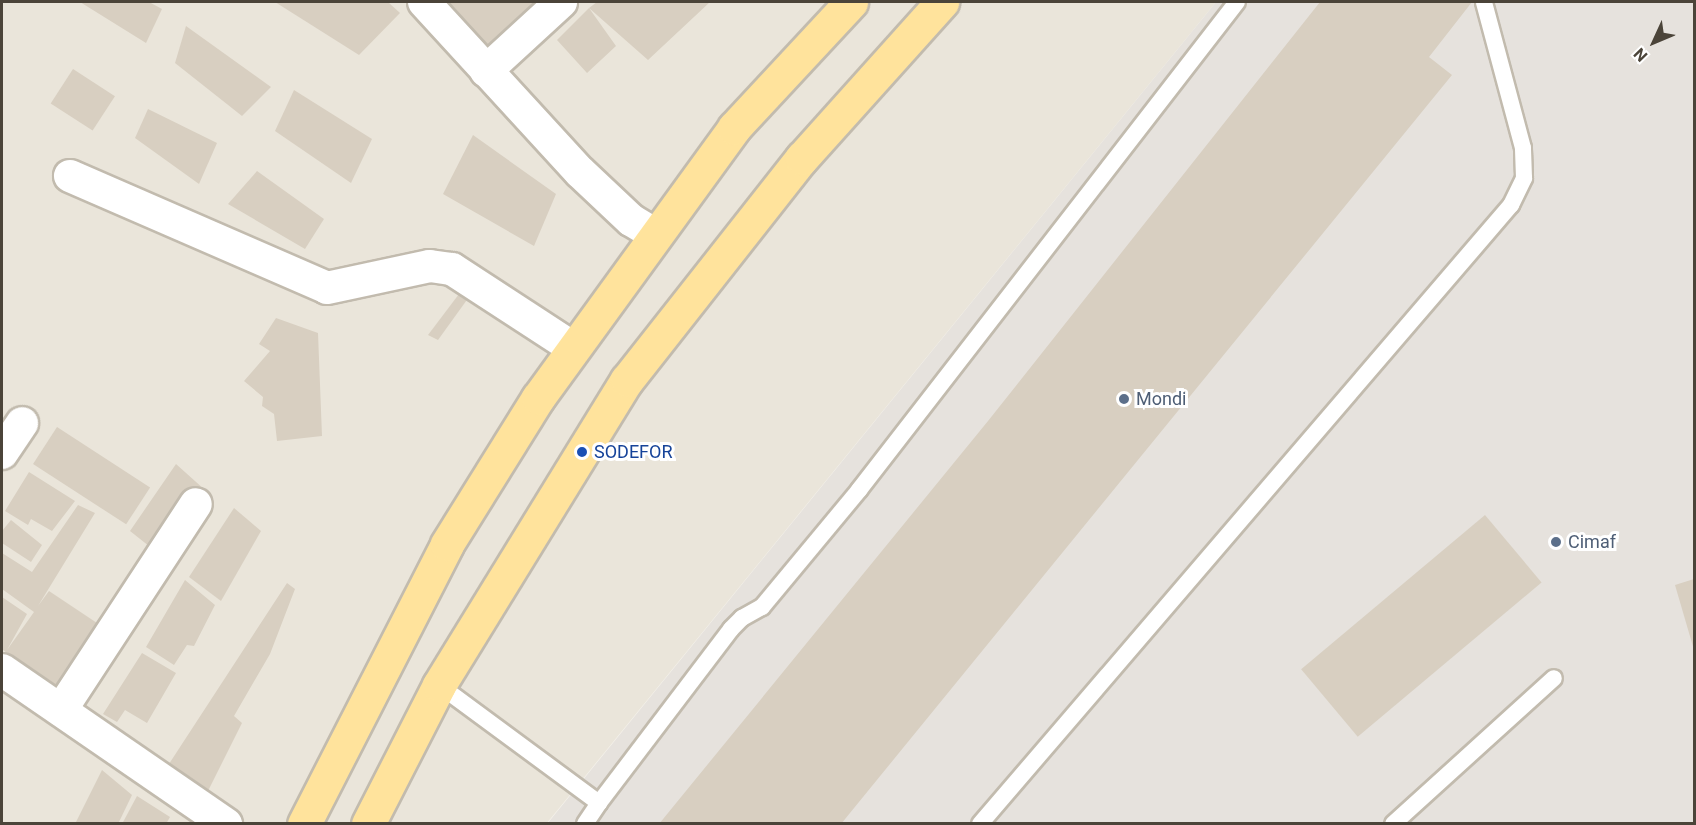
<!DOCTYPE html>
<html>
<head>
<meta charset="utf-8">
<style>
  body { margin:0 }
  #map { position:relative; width:1696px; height:825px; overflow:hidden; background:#f6f3ec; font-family:Roboto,sans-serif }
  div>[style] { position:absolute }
  .residential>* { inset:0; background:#eae5da }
  .industrial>* { inset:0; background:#e6e2dd }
  .building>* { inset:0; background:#d8cfc1; transform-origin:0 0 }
  .roads { filter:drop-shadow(2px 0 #c2bbae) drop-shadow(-2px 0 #c2bbae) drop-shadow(0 2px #c2bbae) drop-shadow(0 -2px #c2bbae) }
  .lane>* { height:16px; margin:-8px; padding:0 8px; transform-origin:8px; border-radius:8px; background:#fff }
  .street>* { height:32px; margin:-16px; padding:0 16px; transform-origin:16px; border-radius:16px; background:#fff }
  .primary>* { height:33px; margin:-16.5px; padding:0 16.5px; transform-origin:16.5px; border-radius:16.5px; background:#ffe39c }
  .dots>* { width:16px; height:16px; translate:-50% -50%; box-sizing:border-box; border:3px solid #fff; border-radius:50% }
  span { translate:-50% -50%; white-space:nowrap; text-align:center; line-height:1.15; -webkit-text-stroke:6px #fff; paint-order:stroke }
  .service-label { font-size:18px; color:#4e5e75 }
  .left { translate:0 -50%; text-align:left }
  .transit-label { font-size:18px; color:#164399 }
  .frame { position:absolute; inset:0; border:3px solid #4b4439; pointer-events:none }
  .north { position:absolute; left:1624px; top:12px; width:60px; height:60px; -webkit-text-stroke:4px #fff; paint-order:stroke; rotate:226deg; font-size:16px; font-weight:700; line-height:24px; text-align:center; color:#4b4439 }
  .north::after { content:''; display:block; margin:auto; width:21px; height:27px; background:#4b4439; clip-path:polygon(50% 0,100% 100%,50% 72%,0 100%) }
</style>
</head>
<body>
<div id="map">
  <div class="residential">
    <div style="clip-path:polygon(2px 2px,1216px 2px,547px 823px,2px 824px)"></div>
  </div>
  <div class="industrial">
    <div style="clip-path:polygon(1216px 2px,1694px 2px,1694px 823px,547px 824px)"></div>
  </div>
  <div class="building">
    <div style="clip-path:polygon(80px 2px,149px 2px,162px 9px,146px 43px)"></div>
    <div style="clip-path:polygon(275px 2px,388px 2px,400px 13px,359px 55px)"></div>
    <div style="clip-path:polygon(436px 2px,536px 2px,490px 48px,452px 10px)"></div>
    <div style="clip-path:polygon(597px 2px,710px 2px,648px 60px,589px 8px,616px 46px,587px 73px,557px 40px,589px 8px)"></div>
    <div style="clip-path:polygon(1320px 2px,1472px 2px,1429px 57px,1452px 75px,841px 824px,659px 824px,988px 421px)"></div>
    <div style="clip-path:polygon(186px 26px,271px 87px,242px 116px,175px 63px)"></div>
    <div style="left:73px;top:69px;width:50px;height:41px;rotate:33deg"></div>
    <div style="clip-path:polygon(294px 90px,372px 139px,351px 183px,275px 131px)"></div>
    <div style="clip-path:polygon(148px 109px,217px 143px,199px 184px,135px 138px)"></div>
    <div style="clip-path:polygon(473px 135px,556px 194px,534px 246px,443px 194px)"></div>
    <div style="clip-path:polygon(257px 171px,324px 219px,305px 249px,228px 204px)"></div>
    <div style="clip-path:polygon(459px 294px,469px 297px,438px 340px,428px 335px)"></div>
    <div style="clip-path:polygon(276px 318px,318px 333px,322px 436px,277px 441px,274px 414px,262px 406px,263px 397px,244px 381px,270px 351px,259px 344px)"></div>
    <div style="left:57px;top:427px;width:111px;height:44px;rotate:33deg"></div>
    <div style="clip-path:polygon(176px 464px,205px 490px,178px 518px,159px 554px,130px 531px)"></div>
    <div style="clip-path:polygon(29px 472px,75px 501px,52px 531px,31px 519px,28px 525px,5px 511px)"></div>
    <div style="clip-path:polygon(78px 505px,95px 513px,38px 606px,49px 591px,106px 629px,61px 697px,2px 649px,2px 597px,27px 614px,7px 650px,34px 612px,2px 589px,2px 553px,32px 572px)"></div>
    <div style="clip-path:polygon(234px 508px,261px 531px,221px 601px,189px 577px)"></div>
    <div style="left:1485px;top:515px;width:88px;height:240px;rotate:50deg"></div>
    <div style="clip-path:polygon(11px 520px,42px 545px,31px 562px,2px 543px,2px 531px)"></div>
    <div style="clip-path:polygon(1694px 579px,1694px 650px,1675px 585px)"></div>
    <div style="clip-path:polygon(185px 580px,215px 605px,194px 646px,187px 645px,174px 665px,146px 647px)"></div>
    <div style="clip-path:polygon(287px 583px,295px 589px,270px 654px,234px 716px,242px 723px,208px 791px,167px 767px)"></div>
    <div style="clip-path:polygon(142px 653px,176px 673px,147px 723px,125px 710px,117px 722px,103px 714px)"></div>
    <div style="clip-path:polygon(102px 770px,132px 795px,118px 824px,75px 824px)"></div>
    <div style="clip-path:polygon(137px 796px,170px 817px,166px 824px,122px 824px)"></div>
  </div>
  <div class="roads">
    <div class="lane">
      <div style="left:439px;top:685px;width:199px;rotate:36.4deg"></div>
      <div style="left:599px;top:803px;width:25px;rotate:124deg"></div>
      <div style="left:599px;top:803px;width:218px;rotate:-52.8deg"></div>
      <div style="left:731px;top:629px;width:16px;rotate:-45deg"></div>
      <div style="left:742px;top:618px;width:23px;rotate:-29deg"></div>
      <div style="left:762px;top:607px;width:152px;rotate:-50.3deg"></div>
      <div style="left:859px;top:490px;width:617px;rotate:-52.24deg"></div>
      <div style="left:980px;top:824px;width:816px;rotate:-49.38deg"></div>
      <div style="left:1511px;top:205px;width:30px;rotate:-64deg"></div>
      <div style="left:1524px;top:178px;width:30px;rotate:-92deg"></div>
      <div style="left:1523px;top:148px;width:151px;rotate:-105deg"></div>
      <div style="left:1393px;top:824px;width:217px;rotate:-42.2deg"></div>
    </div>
    <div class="street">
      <div style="left:424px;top:2px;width:231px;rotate:47.5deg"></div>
      <div style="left:580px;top:172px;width:70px;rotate:43.3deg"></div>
      <div style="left:631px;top:220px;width:29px;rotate:31deg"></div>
      <div style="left:486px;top:71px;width:102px;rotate:-42.6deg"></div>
      <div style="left:70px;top:176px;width:280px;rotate:23.5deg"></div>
      <div style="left:327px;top:288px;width:105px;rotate:-12.1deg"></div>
      <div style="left:430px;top:266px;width:22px;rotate:8deg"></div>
      <div style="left:452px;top:269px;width:145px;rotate:33.1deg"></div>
      <div style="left:2px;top:453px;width:36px;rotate:-56deg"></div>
      <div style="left:2px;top:670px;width:272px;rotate:34.5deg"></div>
      <div style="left:61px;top:710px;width:246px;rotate:-56.8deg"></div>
    </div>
    <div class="primary">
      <div style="left:304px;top:824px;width:314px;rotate:-62.9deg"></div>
      <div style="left:447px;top:544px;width:172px;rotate:-58.1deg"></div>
      <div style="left:538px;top:398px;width:334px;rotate:-54deg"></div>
      <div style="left:734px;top:128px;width:172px;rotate:-47.1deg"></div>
      <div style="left:368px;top:824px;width:156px;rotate:-62.9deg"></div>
      <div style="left:439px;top:685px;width:358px;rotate:-58.4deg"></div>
      <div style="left:627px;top:380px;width:283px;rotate:-51.8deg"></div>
      <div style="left:802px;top:158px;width:210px;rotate:-48.1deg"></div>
    </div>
  </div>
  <div class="dots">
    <div style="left:1124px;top:399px;background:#5c6f8a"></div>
    <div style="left:582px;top:452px;background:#1a4fb4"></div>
    <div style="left:1556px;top:542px;background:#5c6f8a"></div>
  </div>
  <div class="service-label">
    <span class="left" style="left:1136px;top:399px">Mondi</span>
    <span class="left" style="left:1568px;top:542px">Cimaf</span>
  </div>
  <div class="transit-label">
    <span class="left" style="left:594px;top:452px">SODEFOR</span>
  </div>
  <div class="frame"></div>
  <div class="north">N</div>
</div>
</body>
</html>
